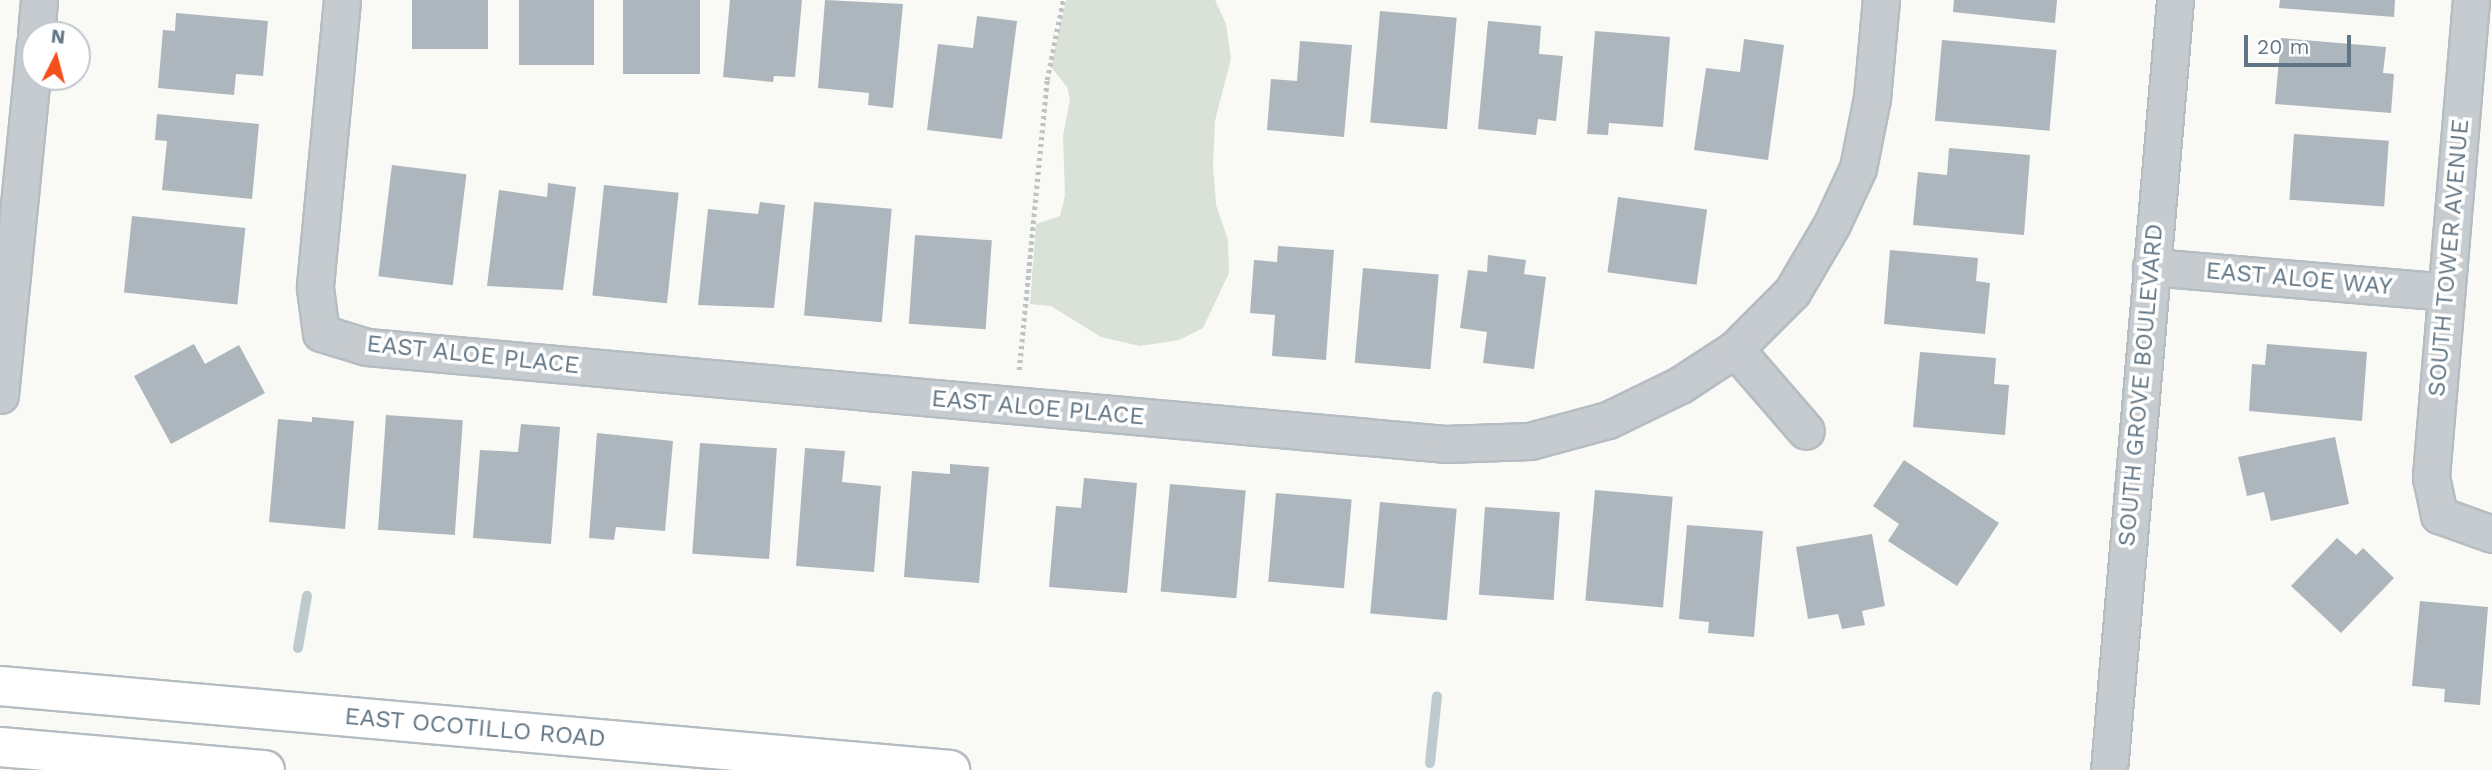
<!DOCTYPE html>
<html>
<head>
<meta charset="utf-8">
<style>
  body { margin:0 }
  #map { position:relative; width:2492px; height:770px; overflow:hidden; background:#f9f9f6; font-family:"Work Sans",sans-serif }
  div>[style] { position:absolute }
  .green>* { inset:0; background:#dae1d7 }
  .stream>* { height:10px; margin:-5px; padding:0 5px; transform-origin:5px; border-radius:5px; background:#bdcace }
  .building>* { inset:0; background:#acb6bc; transform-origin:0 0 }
  .path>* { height:4.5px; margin-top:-2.25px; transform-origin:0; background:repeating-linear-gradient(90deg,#c0c3c5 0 3.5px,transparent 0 7px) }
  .roads { filter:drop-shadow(2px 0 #b6bdc2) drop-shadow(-2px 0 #b6bdc2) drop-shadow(0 2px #b6bdc2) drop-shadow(0 -2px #b6bdc2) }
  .minor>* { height:35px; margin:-17.5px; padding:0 17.5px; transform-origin:17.5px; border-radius:17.5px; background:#c6cbcf }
  .secondary>* { height:38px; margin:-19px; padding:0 19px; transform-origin:19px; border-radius:19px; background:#fff }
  span { translate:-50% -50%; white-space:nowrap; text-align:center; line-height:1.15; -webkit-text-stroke:7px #fff; paint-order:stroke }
  .street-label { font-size:24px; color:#617584 }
  .north { position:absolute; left:21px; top:21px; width:70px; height:70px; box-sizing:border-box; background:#fff; border:2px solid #c0c8ce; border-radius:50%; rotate:6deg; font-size:19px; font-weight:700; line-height:28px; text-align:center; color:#617584 }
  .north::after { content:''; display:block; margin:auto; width:24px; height:32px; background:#f34f1c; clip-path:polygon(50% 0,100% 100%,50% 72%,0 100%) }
  .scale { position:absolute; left:2244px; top:35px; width:107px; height:32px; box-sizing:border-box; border:4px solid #617584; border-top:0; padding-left:9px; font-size:21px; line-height:24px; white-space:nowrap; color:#617584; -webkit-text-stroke:5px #fff; paint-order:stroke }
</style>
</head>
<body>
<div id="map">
  <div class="green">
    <div style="clip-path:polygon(1066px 0,1215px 0,1226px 24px,1231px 58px,1215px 121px,1213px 165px,1216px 205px,1228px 240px,1229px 273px,1203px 328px,1179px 340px,1140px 346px,1101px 337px,1051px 306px,1030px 304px,1036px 224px,1060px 216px,1065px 196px,1063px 136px,1070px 100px,1067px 87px,1051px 67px)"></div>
  </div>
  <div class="stream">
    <div style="left:298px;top:648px;width:53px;rotate:-80.2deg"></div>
    <div style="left:1430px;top:763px;width:67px;rotate:-84deg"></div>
  </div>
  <div class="building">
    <div style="left:412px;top:0;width:76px;height:49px"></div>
    <div style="left:519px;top:0;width:75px;height:65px"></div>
    <div style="left:623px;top:0;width:77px;height:74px"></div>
    <div style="clip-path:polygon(730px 0,802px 0,795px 77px,774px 76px,773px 82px,723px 77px)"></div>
    <div style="clip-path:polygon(825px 0,903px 4px,893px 108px,868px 105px,869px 93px,818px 88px)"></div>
    <div style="clip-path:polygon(1954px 0,2057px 0,2055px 23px,1953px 12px)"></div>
    <div style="clip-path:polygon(2280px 0,2395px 0,2394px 17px,2279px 8px)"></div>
    <div style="left:1380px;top:11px;width:77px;height:112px;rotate:5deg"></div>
    <div style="clip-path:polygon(176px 13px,268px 21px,263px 76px,236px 74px,234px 95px,158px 88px,163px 30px,175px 31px)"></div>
    <div style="clip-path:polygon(977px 16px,1017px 21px,1002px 139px,927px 130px,938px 44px,973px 48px)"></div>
    <div style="clip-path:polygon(1488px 21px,1541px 26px,1539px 54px,1563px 56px,1556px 121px,1538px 119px,1536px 135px,1478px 129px)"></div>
    <div style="clip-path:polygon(1595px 31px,1670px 37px,1663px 127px,1609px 123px,1608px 135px,1587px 134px)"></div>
    <div style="clip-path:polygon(2281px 38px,2386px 47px,2383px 73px,2394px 74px,2391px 113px,2275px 104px)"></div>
    <div style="clip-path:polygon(1744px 39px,1784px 45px,1768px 160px,1694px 150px,1706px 68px,1740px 72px)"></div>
    <div style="left:1942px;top:40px;width:115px;height:81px;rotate:5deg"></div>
    <div style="clip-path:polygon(1300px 41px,1352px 45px,1344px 137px,1267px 130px,1271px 79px,1297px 81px)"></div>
    <div style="clip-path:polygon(157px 114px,259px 124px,252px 199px,162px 190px,167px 141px,155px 140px)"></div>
    <div style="left:2294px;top:134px;width:95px;height:66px;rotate:4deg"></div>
    <div style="clip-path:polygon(1949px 148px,2030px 155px,2024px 235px,1913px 225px,1918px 172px,1947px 175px)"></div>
    <div style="left:392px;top:165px;width:75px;height:112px;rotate:7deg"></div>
    <div style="clip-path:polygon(548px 183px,576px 187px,563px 290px,487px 286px,499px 190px,547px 197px)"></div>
    <div style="left:604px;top:185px;width:75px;height:111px;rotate:6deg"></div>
    <div style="left:1618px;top:197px;width:90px;height:76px;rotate:8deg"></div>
    <div style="clip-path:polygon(760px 202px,785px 205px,774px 308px,698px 305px,708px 209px,758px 214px)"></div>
    <div style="left:814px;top:202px;width:78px;height:114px;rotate:5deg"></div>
    <div style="left:132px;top:216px;width:114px;height:77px;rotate:6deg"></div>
    <div style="left:915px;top:235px;width:77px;height:89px;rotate:4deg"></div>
    <div style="clip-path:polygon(1278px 246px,1334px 250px,1326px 360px,1272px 356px,1275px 315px,1250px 313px,1254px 260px,1277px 262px)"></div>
    <div style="clip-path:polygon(1890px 250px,1978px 258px,1976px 281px,1990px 283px,1985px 334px,1884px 324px)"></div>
    <div style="clip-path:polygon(1488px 255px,1526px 260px,1524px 274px,1546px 277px,1534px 369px,1483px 363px,1487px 332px,1460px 328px,1468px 270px,1487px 272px)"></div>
    <div style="left:1363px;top:268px;width:76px;height:95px;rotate:5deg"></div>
    <div style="clip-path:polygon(194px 344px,205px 364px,239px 345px,265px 393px,171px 444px,134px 376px)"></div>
    <div style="clip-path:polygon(2267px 344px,2367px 352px,2362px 421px,2249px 411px,2252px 364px,2265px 365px)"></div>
    <div style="clip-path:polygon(1920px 352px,1996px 358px,1994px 384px,2009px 385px,2005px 435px,1913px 427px)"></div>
    <div style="left:386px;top:415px;width:77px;height:115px;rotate:4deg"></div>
    <div style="clip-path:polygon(312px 417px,354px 421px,345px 529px,269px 522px,278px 419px,312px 422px)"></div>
    <div style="clip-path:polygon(521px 424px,560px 427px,551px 544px,473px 538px,480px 450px,518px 452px)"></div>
    <div style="clip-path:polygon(597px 433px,673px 441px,665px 531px,616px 527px,614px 540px,589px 538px)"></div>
    <div style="clip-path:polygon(2335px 437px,2349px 504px,2271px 521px,2264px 492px,2247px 496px,2238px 457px)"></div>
    <div style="left:700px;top:443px;width:77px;height:111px;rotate:4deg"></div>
    <div style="clip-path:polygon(805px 448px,845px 451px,842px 482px,881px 486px,874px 572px,796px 566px)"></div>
    <div style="clip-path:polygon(1904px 460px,1999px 523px,1957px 586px,1888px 541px,1899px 524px,1873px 506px)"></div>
    <div style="clip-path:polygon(950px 464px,989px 467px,979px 583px,904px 577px,912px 471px,950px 474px)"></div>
    <div style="clip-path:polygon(1084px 478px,1137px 483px,1127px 593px,1049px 587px,1056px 506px,1081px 508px)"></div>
    <div style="left:1170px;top:484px;width:76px;height:108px;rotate:5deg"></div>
    <div style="left:1595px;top:490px;width:78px;height:111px;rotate:5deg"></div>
    <div style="left:1276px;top:493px;width:76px;height:89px;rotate:5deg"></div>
    <div style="left:1380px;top:502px;width:77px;height:112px;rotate:5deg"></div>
    <div style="left:1485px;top:507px;width:75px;height:88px;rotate:4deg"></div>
    <div style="clip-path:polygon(1687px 525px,1763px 531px,1754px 637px,1708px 633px,1709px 622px,1679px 619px)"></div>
    <div style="clip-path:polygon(1872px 534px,1885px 606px,1862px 611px,1865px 625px,1842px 629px,1838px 614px,1808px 619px,1796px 547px)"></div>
    <div style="clip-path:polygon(2337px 538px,2356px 555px,2363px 548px,2394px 578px,2341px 633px,2291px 586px)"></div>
    <div style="clip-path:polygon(2420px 601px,2488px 607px,2480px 705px,2444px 702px,2445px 689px,2412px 686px)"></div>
  </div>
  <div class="path">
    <div style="left:1019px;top:370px;width:291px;rotate:-84.5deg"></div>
    <div style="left:1047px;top:80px;width:82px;rotate:-78.7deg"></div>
  </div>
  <div class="roads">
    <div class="minor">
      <div style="left:342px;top:0;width:289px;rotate:95.4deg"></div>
      <div style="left:315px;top:288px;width:45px;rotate:82.4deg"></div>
      <div style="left:321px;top:333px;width:48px;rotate:16.9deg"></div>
      <div style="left:367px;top:347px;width:1082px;rotate:5.14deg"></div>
      <div style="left:1445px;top:444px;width:85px;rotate:-2deg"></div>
      <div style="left:1530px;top:441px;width:81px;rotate:-15.1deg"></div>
      <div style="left:1608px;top:420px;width:80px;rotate:-25.9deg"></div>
      <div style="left:1680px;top:385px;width:66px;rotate:-33.2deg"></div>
      <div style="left:1735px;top:349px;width:81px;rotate:-45deg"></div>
      <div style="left:1792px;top:292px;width:79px;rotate:-59.5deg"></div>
      <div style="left:1832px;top:224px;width:62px;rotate:-65.1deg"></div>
      <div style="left:1858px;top:168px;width:71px;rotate:-78.7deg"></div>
      <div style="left:1872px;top:98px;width:98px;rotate:-84.8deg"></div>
      <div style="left:2471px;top:0;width:479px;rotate:94.8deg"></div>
      <div style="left:2431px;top:477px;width:39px;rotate:78deg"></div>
      <div style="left:2439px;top:515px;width:56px;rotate:19.7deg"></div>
      <div style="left:36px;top:35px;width:35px;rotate:-85deg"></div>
      <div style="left:2151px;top:267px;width:296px;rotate:4.8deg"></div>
      <div style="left:1735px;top:349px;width:108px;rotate:49.1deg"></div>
      <div style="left:0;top:395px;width:353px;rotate:-84.3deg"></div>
      <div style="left:2109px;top:770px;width:773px;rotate:-85.1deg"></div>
    </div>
    <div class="secondary">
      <div style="left:0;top:686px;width:954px;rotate:5.05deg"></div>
      <div style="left:0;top:747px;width:266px;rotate:5deg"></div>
    </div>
  </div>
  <div class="street-label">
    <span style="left:2449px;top:258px;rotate:-85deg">SOUTH TOWER AVENUE</span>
    <span style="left:2299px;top:279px;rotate:5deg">EAST ALOE WAY</span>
    <span style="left:473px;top:355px;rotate:6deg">EAST ALOE PLACE</span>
    <span style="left:2141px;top:385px;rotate:-85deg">SOUTH GROVE BOULEVARD</span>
    <span style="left:1038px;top:408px;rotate:5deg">EAST ALOE PLACE</span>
    <span style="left:475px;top:728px;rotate:5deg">EAST OCOTILLO ROAD</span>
  </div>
  <div class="north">N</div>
  <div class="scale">20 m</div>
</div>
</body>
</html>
